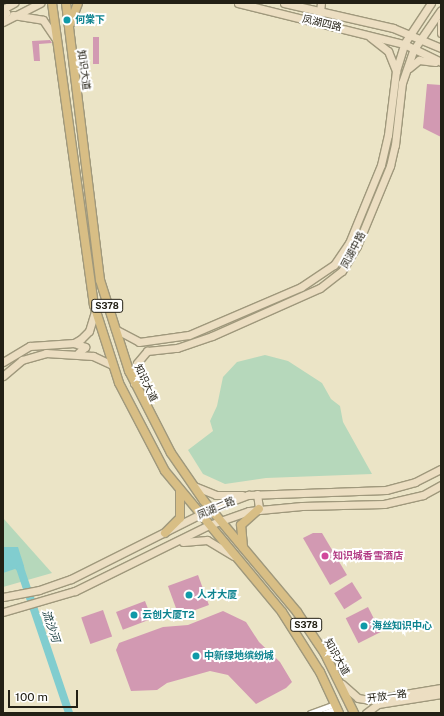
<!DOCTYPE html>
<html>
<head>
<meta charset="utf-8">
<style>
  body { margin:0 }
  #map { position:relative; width:444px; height:716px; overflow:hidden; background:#ebe4c6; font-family:"Public Sans","Noto Sans SC",sans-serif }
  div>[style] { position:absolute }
  .green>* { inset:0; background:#b6d8bb }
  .water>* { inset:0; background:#81cdcf }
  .river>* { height:8px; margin:-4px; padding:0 4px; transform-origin:4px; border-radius:4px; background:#81cdcf }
  .building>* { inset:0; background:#d299b2; transform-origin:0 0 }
  .roads { filter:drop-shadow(1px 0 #9f987c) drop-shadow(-1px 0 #9f987c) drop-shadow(0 1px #9f987c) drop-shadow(0 -1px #9f987c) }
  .street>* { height:5px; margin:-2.5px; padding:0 2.5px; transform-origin:2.5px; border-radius:2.5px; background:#fff }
  .secondary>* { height:7px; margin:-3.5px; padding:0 3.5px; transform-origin:3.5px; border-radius:3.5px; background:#ecdec2 }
  .primary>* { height:8px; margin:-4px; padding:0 4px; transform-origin:4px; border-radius:4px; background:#d8be85 }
  .dots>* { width:11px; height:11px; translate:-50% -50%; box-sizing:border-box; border:2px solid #fff; border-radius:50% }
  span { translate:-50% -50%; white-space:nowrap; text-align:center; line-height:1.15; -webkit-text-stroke:4px #fff; paint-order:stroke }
  .shield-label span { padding:1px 3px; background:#fff; border:1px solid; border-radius:3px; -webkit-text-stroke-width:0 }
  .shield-label { font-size:9px; color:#232015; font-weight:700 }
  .culture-label { font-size:10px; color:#0d838f; font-weight:700 }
  .left { translate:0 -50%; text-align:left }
  .street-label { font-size:10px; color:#232015 }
  .hotel-label { font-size:10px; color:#b23c85; font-weight:700 }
  .water-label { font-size:11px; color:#0c3234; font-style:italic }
  .frame { position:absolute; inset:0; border:4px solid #232015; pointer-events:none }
  .scale { position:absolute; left:8px; top:690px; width:70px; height:18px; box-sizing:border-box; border:2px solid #232015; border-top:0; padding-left:5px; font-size:12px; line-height:14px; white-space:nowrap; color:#232015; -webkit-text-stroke:3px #fff; paint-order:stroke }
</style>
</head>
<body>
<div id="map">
  <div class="green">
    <div style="clip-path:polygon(265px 355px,288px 361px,322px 383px,331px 399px,340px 406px,343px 422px,372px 474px,266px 478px,225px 484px,203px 474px,188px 450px,213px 431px,210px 421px,217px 406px,223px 377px,237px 362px)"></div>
    <div style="clip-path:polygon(3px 518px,52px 573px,3px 587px)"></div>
  </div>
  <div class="water">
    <div style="clip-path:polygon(3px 547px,18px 547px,24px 566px,3px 573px)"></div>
  </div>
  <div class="river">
    <div style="left:3px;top:554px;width:22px;rotate:39deg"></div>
    <div style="left:20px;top:568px;width:153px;rotate:71.3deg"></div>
  </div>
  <div class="building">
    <div style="left:93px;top:37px;width:6px;height:27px"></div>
    <div style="clip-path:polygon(50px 40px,52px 43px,39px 44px,40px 61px,34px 61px,32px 41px)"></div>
    <div style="clip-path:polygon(427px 84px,441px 85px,441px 137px,423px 128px)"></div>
    <div style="clip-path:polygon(313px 533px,322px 533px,347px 575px,330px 585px,303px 538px)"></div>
    <div style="left:198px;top:575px;width:32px;height:32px;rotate:70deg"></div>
    <div style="left:352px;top:582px;width:19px;height:21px;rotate:58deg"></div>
    <div style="left:145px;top:601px;width:19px;height:31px;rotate:69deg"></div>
    <div style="left:368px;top:607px;width:28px;height:25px;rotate:63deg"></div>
    <div style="left:103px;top:610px;width:28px;height:23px;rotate:71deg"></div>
    <div style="clip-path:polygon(223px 611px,246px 622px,259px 642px,280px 662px,292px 682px,286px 688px,256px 704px,228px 675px,210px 671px,167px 683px,157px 690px,131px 691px,116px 650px,119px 643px,163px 627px,188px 625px)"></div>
  </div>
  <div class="roads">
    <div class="street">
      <div style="left:310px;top:713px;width:27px;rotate:-20deg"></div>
      <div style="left:324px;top:713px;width:14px;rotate:-21deg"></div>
    </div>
    <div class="secondary">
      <div style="left:238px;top:3px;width:171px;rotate:13.9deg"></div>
      <div style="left:404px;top:44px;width:41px;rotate:25.9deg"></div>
      <div style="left:284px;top:3px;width:112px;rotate:12.9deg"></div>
      <div style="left:393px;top:28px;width:52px;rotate:22.6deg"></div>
      <div style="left:3px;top:9px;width:13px;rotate:-29deg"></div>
      <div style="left:320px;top:12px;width:9px;rotate:-84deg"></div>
      <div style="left:3px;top:15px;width:4px;rotate:-34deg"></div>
      <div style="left:6px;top:13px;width:4px;rotate:-117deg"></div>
      <div style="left:13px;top:15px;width:30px;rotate:9deg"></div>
      <div style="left:43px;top:20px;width:23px;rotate:56deg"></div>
      <div style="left:3px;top:22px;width:42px;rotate:-27.2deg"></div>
      <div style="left:441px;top:22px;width:11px;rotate:90deg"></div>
      <div style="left:370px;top:37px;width:23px;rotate:38deg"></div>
      <div style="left:388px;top:51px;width:22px;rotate:68deg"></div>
      <div style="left:409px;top:68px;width:13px;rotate:-39deg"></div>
      <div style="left:419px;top:60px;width:16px;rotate:7deg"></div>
      <div style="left:115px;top:329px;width:27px;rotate:28deg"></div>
      <div style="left:139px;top:342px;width:50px;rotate:-8deg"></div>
      <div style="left:189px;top:335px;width:122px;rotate:-23.2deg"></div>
      <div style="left:301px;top:287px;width:40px;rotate:-34deg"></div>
      <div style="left:334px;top:265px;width:27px;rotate:-56deg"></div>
      <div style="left:349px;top:243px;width:84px;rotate:-67.7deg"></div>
      <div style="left:381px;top:165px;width:31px;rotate:-77deg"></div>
      <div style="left:388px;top:135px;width:64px;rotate:-82.9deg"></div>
      <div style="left:396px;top:71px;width:28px;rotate:-73deg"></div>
      <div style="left:404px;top:44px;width:49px;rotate:-56.6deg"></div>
      <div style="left:74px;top:343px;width:12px;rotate:20deg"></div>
      <div style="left:85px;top:347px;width:9px;rotate:139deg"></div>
      <div style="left:3px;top:362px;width:31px;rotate:-31deg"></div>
      <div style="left:30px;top:346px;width:44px;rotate:-3.9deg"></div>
      <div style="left:74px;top:343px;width:8px;rotate:-30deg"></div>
      <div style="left:81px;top:339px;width:11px;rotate:-45deg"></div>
      <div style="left:89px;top:331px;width:21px;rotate:-73deg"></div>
      <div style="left:3px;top:376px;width:25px;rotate:-40deg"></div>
      <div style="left:22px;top:360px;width:25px;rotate:-16deg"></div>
      <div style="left:46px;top:353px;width:47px;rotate:3.7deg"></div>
      <div style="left:93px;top:356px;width:21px;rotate:25deg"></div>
      <div style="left:134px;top:383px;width:20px;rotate:-81deg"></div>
      <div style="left:137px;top:363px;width:16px;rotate:-50deg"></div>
      <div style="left:147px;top:351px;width:30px;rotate:-6deg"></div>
      <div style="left:177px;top:348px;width:37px;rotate:-19deg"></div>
      <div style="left:212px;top:336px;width:118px;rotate:-24deg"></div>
      <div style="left:320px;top:288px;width:28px;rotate:-38deg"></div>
      <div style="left:342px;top:271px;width:29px;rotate:-59deg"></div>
      <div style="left:357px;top:246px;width:87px;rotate:-67.6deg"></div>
      <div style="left:390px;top:166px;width:22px;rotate:-77deg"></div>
      <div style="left:395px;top:145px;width:62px;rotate:-83.6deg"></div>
      <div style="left:402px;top:83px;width:36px;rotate:-71deg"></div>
      <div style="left:414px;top:49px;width:47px;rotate:-55.3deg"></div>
      <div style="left:194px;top:486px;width:24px;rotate:22deg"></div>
      <div style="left:216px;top:495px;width:26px"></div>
      <div style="left:257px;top:494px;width:15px;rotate:82deg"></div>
      <div style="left:183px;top:542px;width:24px;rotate:-5deg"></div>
      <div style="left:207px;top:540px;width:31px;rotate:31deg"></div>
      <div style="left:3px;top:597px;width:37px;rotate:-11deg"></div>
      <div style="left:39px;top:590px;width:34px;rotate:-19deg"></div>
      <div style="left:71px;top:579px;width:157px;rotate:-26.6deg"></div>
      <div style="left:211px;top:509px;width:40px;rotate:-21deg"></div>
      <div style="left:248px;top:495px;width:138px;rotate:-2.1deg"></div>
      <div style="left:386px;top:490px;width:30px;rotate:-15deg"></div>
      <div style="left:415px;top:482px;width:29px;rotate:-27deg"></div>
      <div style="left:3px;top:612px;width:75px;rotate:-16.3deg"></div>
      <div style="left:75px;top:591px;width:149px;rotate:-26.2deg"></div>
      <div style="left:209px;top:525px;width:42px;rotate:-19.3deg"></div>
      <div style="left:249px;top:511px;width:53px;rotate:-5.4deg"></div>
      <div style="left:302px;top:506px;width:82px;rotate:-1.4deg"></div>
      <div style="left:384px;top:504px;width:40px;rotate:-13deg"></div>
      <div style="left:423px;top:495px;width:21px;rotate:-29deg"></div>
      <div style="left:342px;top:684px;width:21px;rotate:41deg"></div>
      <div style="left:358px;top:698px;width:11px;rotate:10deg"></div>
      <div style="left:369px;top:700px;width:73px;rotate:-9.5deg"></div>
      <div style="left:366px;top:713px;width:15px;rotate:-37deg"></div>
      <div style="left:378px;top:704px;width:64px;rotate:-9deg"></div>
    </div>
    <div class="primary">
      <div style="left:52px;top:3px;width:305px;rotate:82.1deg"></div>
      <div style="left:94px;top:305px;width:82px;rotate:72.2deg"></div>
      <div style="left:119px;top:383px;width:99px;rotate:62.4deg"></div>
      <div style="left:165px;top:471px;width:183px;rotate:50.3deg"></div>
      <div style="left:282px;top:612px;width:71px;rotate:57.7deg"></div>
      <div style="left:320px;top:672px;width:45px;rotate:65.1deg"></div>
      <div style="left:66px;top:3px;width:279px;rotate:83deg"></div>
      <div style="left:100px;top:280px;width:96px;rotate:72.3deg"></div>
      <div style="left:129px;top:371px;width:92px;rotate:62.9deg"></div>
      <div style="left:171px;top:453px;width:58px;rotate:55.5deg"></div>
      <div style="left:204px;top:501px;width:145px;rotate:50deg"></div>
      <div style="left:297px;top:612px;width:50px;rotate:56.3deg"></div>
      <div style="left:325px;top:654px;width:66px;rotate:63.8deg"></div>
      <div style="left:70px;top:24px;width:22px;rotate:-69deg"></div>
      <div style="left:165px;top:533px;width:21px;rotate:-45deg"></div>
      <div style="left:180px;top:518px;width:28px;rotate:-90deg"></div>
      <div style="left:243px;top:547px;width:22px;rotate:-95deg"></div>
      <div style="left:241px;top:525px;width:24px;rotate:-42deg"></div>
    </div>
  </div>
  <div class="dots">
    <div style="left:67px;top:20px;background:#0f9aa8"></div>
    <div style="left:325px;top:556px;background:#d1479c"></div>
    <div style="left:189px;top:595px;background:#0f9aa8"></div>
    <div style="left:134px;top:615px;background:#0f9aa8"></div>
    <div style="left:364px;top:626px;background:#0f9aa8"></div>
    <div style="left:196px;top:656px;background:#0f9aa8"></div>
  </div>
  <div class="shield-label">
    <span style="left:107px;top:306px">S378</span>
    <span style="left:306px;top:625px">S378</span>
  </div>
  <div class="culture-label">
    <span class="left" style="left:75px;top:20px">何棠下</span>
    <span class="left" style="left:197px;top:595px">人才大厦</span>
    <span class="left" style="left:142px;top:615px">云创大厦T2</span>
    <span class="left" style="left:372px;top:626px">海丝知识中心</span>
    <span class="left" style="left:204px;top:656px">中新绿地缤纷城</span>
  </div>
  <div class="street-label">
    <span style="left:322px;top:23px;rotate:13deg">凤湖四路</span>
    <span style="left:84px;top:70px;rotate:82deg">知识大道</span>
    <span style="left:353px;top:250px;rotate:-62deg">凤湖中路</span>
    <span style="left:146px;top:383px;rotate:65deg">知识大道</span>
    <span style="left:216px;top:508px;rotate:-23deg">凤湖二路</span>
    <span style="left:337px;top:657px;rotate:61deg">知识大道</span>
    <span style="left:387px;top:696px;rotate:-7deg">开放一路</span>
  </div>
  <div class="hotel-label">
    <span class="left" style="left:333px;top:556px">知识城香雪酒店</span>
  </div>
  <div class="water-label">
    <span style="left:51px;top:626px;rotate:71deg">流沙河</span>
  </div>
  <div class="frame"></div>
  <div class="scale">100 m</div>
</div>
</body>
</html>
